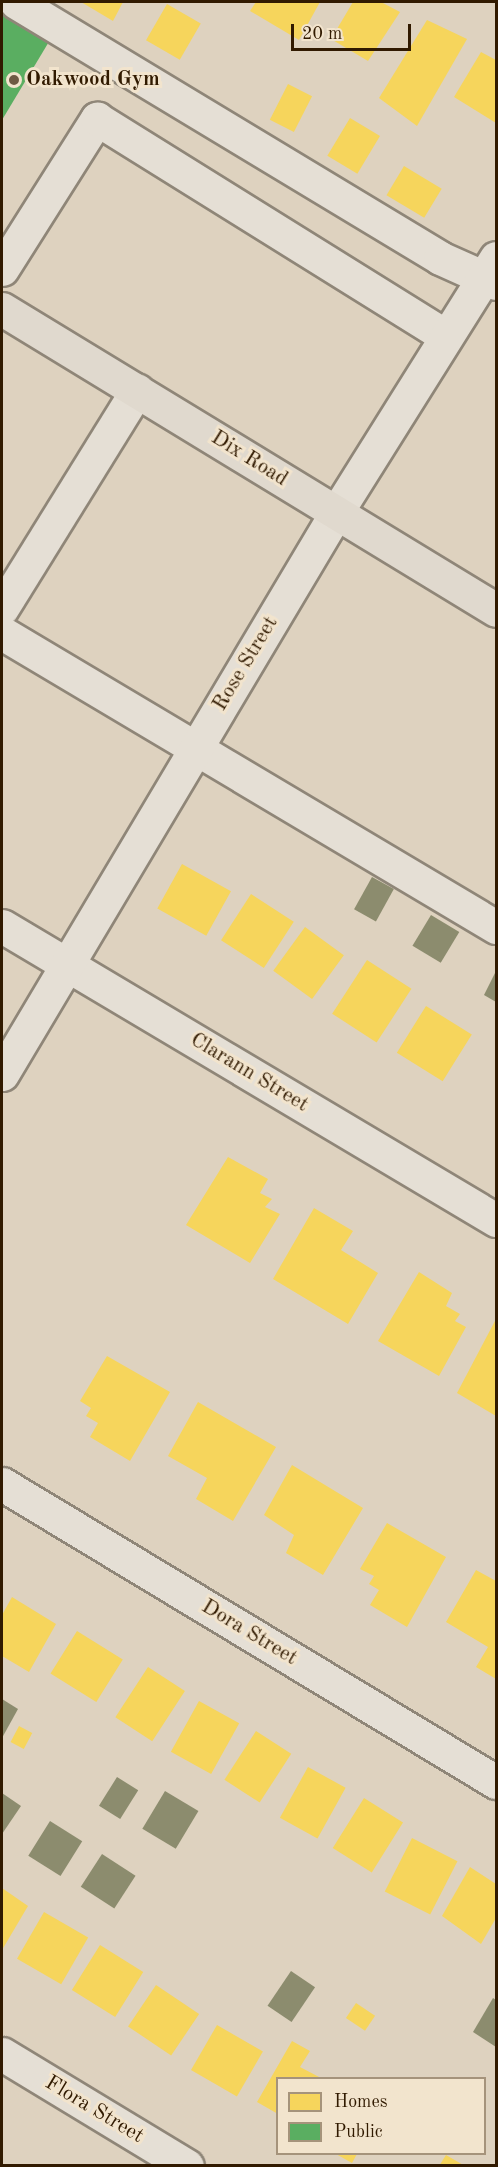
<!DOCTYPE html>
<html>
<head>
<meta charset="utf-8">
<style>
  body { margin:0 }
  #map { position:relative; width:498px; height:2167px; overflow:hidden; background:#ded2bf; font-family:"Old Standard TT",serif }
  div>[style] { position:absolute }
  .homes>* { inset:0; background:#f6d55c; transform-origin:0 0 }
  .public>* { inset:0; background:#5aae61 }
  .industry>* { inset:0; background:#8c8c6e; transform-origin:0 0 }
  .roads { filter:drop-shadow(2px 0 #8f8678) drop-shadow(-2px 0 #8f8678) drop-shadow(0 2px #8f8678) drop-shadow(0 -2px #8f8678) }
  .minor>* { height:33px; margin:-16.5px; padding:0 16.5px; transform-origin:16.5px; border-radius:16.5px; background:#e5dfd5 }
  .major>* { height:33px; margin:-16.5px; padding:0 16.5px; transform-origin:16.5px; border-radius:16.5px; background:#e0d9ce }
  .dots>* { width:16px; height:16px; translate:-50% -50%; box-sizing:border-box; border:3px solid #f2e4cd; border-radius:50% }
  span { translate:-50% -50%; white-space:nowrap; text-align:center; line-height:1.15; -webkit-text-stroke:6px #f2e4cd; paint-order:stroke }
  .poi-label { font-size:21px; color:#311a00; font-weight:700 }
  .left { translate:0 -50%; text-align:left }
  .street-label { font-size:21px; color:#311a00 }
  .frame { position:absolute; inset:0; border:3px solid #311a00; pointer-events:none }
  .legend { position:absolute; left:276px; top:2077px; width:210px; height:78px; box-sizing:border-box; background:#f2e4cd; border:2px solid #a5937b; margin:0; padding:8px 10px; list-style:none; font-size:18px; color:#311a00 }
  .legend li { display:flex; align-items:center; gap:12px; height:30px }
  .legend b { width:30px; border:2px solid #a5937b }
  .scale { position:absolute; left:291px; top:24px; width:120px; height:27px; box-sizing:border-box; border:3px solid #311a00; border-top:0; padding-left:8px; font-size:18px; line-height:21px; white-space:nowrap; color:#311a00; -webkit-text-stroke:4px #f2e4cd; paint-order:stroke }
</style>
</head>
<body>
<div id="map">
  <div class="homes">
    <div style="clip-path:polygon(81px 2px,123px 2px,113px 21px)"></div>
    <div style="clip-path:polygon(256px 2px,320px 2px,299px 40px,250px 11px)"></div>
    <div style="clip-path:polygon(353px 2px,381px 2px,400px 12px,368px 61px,331px 39px)"></div>
    <div style="left:167px;top:4px;width:39px;height:42px;rotate:30deg"></div>
    <div style="clip-path:polygon(427px 20px,467px 39px,417px 126px,379px 98px)"></div>
    <div style="clip-path:polygon(481px 52px,496px 60px,496px 123px,454px 97px)"></div>
    <div style="left:288px;top:84px;width:27px;height:40px;rotate:27deg"></div>
    <div style="left:350px;top:118px;width:35px;height:44px;rotate:31deg"></div>
    <div style="left:404px;top:166px;width:44px;height:34px;rotate:31deg"></div>
    <div style="left:182px;top:864px;width:56px;height:51px;rotate:29deg"></div>
    <div style="left:251px;top:894px;width:51px;height:55px;rotate:33deg"></div>
    <div style="left:305px;top:927px;width:48px;height:54px;rotate:36deg"></div>
    <div style="left:367px;top:960px;width:53px;height:64px;rotate:33deg"></div>
    <div style="left:426px;top:1006px;width:54px;height:55px;rotate:32deg"></div>
    <div style="clip-path:polygon(228px 1157px,268px 1179px,260px 1193px,272px 1199px,265px 1207px,280px 1214px,250px 1263px,186px 1225px)"></div>
    <div style="clip-path:polygon(314px 1208px,353px 1231px,341px 1250px,378px 1273px,348px 1324px,273px 1279px)"></div>
    <div style="clip-path:polygon(419px 1272px,452px 1293px,446px 1306px,460px 1314px,455px 1321px,466px 1327px,439px 1376px,378px 1341px)"></div>
    <div style="clip-path:polygon(496px 1319px,496px 1416px,457px 1393px)"></div>
    <div style="clip-path:polygon(107px 1356px,170px 1392px,130px 1461px,90px 1437px,98px 1423px,86px 1416px,91px 1408px,80px 1401px)"></div>
    <div style="clip-path:polygon(198px 1402px,276px 1447px,233px 1521px,196px 1499px,207px 1478px,168px 1456px)"></div>
    <div style="clip-path:polygon(292px 1465px,363px 1508px,323px 1575px,286px 1553px,294px 1535px,264px 1515px)"></div>
    <div style="clip-path:polygon(387px 1523px,446px 1557px,407px 1627px,370px 1605px,379px 1590px,369px 1584px,374px 1576px,360px 1569px)"></div>
    <div style="clip-path:polygon(476px 1570px,496px 1581px,496px 1679px,476px 1667px,488px 1647px,446px 1622px)"></div>
    <div style="clip-path:polygon(12px 1597px,56px 1624px,29px 1672px,2px 1656px,2px 1615px)"></div>
    <div style="left:77px;top:1631px;width:54px;height:50px;rotate:32deg"></div>
    <div style="left:148px;top:1667px;width:44px;height:60px;rotate:33deg"></div>
    <div style="left:199px;top:1701px;width:46px;height:58px;rotate:29deg"></div>
    <div style="left:19px;top:1726px;width:15px;height:18px;rotate:28deg"></div>
    <div style="left:256px;top:1731px;width:42px;height:58px;rotate:33deg"></div>
    <div style="left:308px;top:1767px;width:43px;height:58px;rotate:29deg"></div>
    <div style="left:364px;top:1798px;width:46px;height:59px;rotate:32deg"></div>
    <div style="left:412px;top:1838px;width:51px;height:60px;rotate:27deg"></div>
    <div style="clip-path:polygon(470px 1867px,496px 1884px,496px 1918px,481px 1944px,442px 1916px)"></div>
    <div style="clip-path:polygon(2px 1888px,28px 1906px,2px 1950px)"></div>
    <div style="left:44px;top:1912px;width:51px;height:54px;rotate:30deg"></div>
    <div style="left:100px;top:1945px;width:51px;height:53px;rotate:32deg"></div>
    <div style="left:156px;top:1985px;width:52px;height:50px;rotate:34deg"></div>
    <div style="left:356px;top:2003px;width:23px;height:18px;rotate:34deg"></div>
    <div style="left:217px;top:2025px;width:53px;height:52px;rotate:30deg"></div>
    <div style="clip-path:polygon(292px 2041px,310px 2051px,300px 2067px,321px 2078px,278px 2078px,278px 2114px,257px 2102px)"></div>
    <div style="clip-path:polygon(336px 2154px,357px 2154px,352px 2163px)"></div>
    <div style="clip-path:polygon(446px 2155px,465px 2166px,439px 2166px)"></div>
  </div>
  <div class="public">
    <div style="clip-path:polygon(2px 10px,50px 40px,2px 120px)"></div>
  </div>
  <div class="industry">
    <div style="left:372px;top:877px;width:25px;height:37px;rotate:29deg"></div>
    <div style="left:431px;top:915px;width:33px;height:36px;rotate:31deg"></div>
    <div style="clip-path:polygon(496px 971px,496px 1002px,484px 995px)"></div>
    <div style="clip-path:polygon(2px 1699px,18px 1709px,2px 1738px)"></div>
    <div style="left:117px;top:1777px;width:25px;height:34px;rotate:32deg"></div>
    <div style="left:165px;top:1791px;width:39px;height:44px;rotate:31deg"></div>
    <div style="clip-path:polygon(2px 1793px,21px 1806px,2px 1834px)"></div>
    <div style="left:50px;top:1821px;width:38px;height:41px;rotate:32deg"></div>
    <div style="left:102px;top:1854px;width:40px;height:39px;rotate:33deg"></div>
    <div style="left:291px;top:1971px;width:29px;height:42px;rotate:34deg"></div>
    <div style="clip-path:polygon(493px 1998px,496px 2000px,496px 2047px,473px 2032px)"></div>
  </div>
  <div class="roads">
    <div class="minor">
      <div style="left:16px;top:2px;width:495px;rotate:31.1deg"></div>
      <div style="left:440px;top:258px;width:61px;rotate:24.1deg"></div>
      <div style="left:2px;top:269px;width:178px;rotate:-57.7deg"></div>
      <div style="left:97px;top:119px;width:411px;rotate:31.9deg"></div>
      <div style="left:2px;top:608px;width:256px;rotate:-58.2deg"></div>
      <div style="left:2px;top:633px;width:575px;rotate:30.76deg"></div>
      <div style="left:2px;top:926px;width:575px;rotate:30.76deg"></div>
      <div style="left:2px;top:1074px;width:653px;rotate:-59.23deg"></div>
      <div style="left:336px;top:513px;width:301px;rotate:-57.9deg"></div>
      <div style="left:2px;top:1484px;width:577px;rotate:31.1deg"></div>
      <div style="left:2px;top:2054px;width:216px;rotate:31.2deg"></div>
    </div>
    <div class="major">
      <div style="left:2px;top:309px;width:578px;rotate:31.35deg"></div>
    </div>
  </div>
  <div class="dots">
    <div style="left:14px;top:80px;background:#6e5a43"></div>
  </div>
  <div class="poi-label">
    <span class="left" style="left:26px;top:80px">Oakwood Gym</span>
  </div>
  <div class="street-label">
    <span style="left:249px;top:459px;rotate:32deg">Dix Road</span>
    <span style="left:246px;top:664px;rotate:-59deg">Rose Street</span>
    <span style="left:249px;top:1073px;rotate:31deg">Clarann Street</span>
    <span style="left:249px;top:1633px;rotate:31deg">Dora Street</span>
    <span style="left:94px;top:2110px;rotate:31deg">Flora Street</span>
  </div>
  <div class="frame"></div>
  <ul class="legend">
  <li><b style="height:16px;background:#f6d55c"></b>Homes</li>
  <li><b style="height:16px;background:#5aae61"></b>Public</li>
  </ul>
  <div class="scale">20 m</div>
</div>
</body>
</html>
